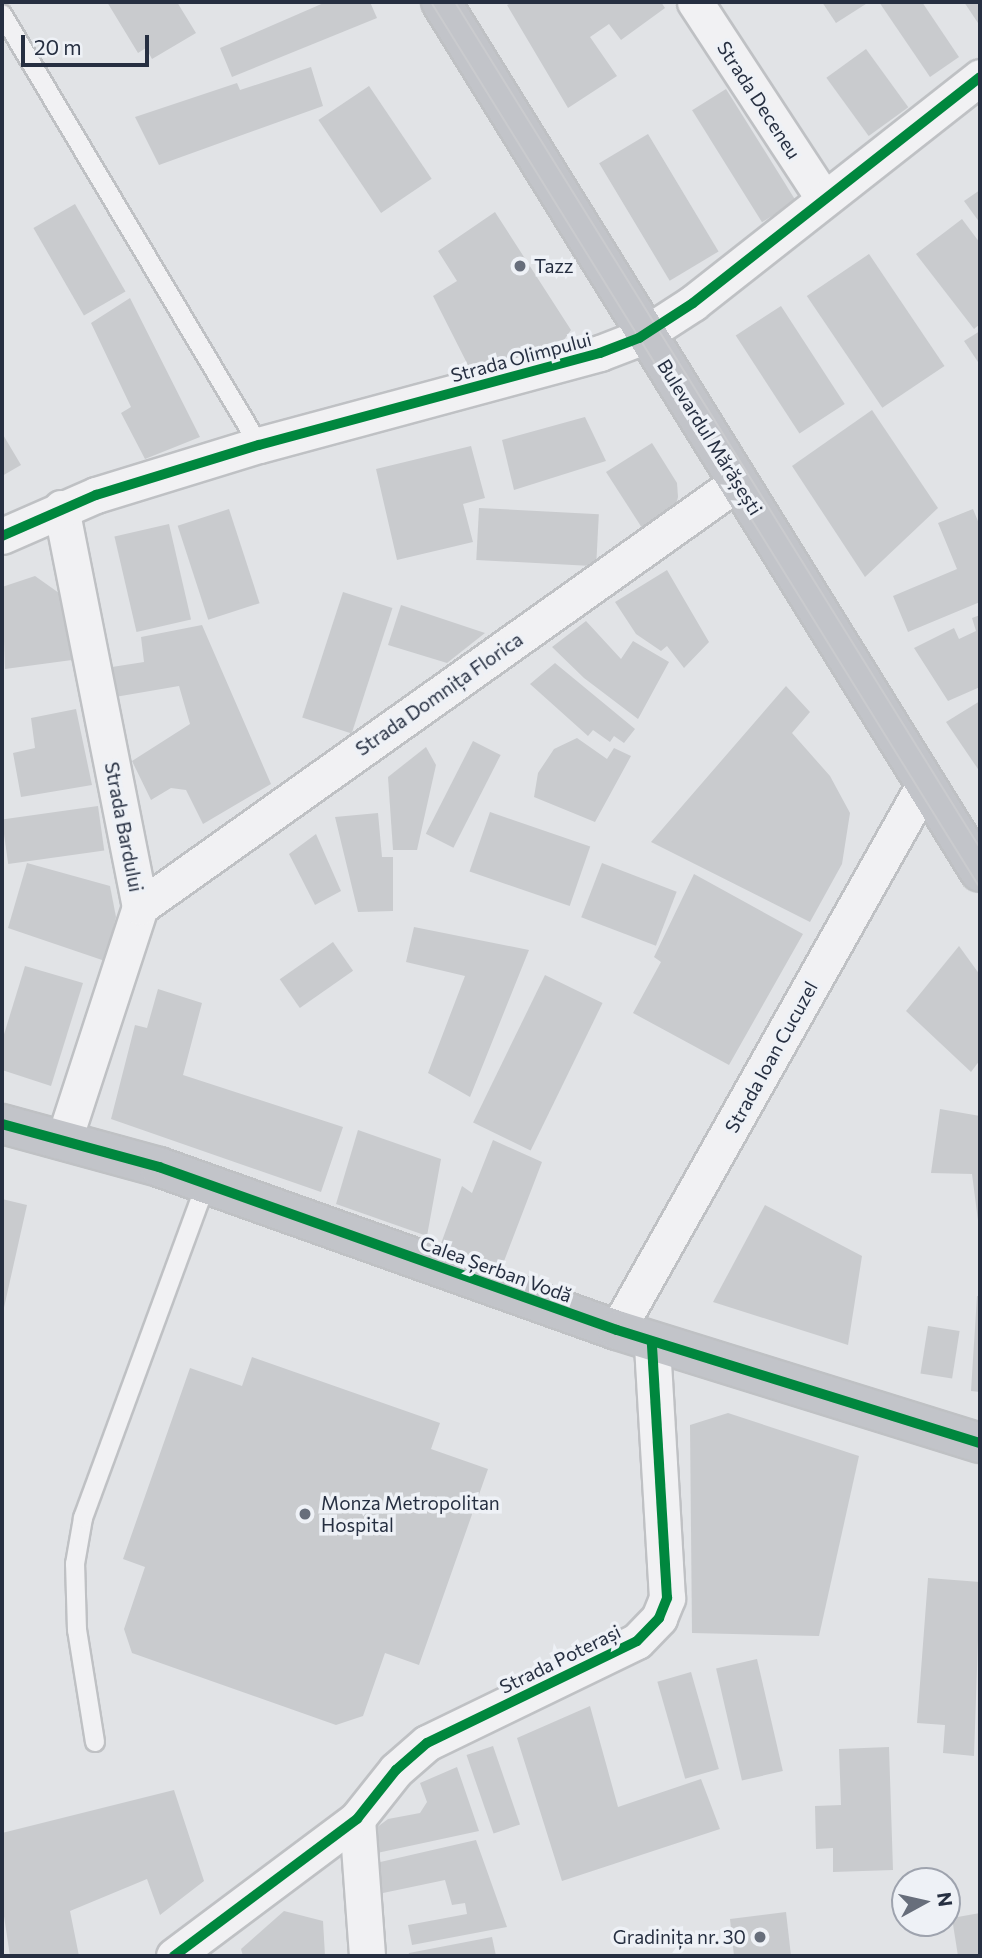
<!DOCTYPE html>
<html>
<head>
<meta charset="utf-8">
<style>
  body { margin:0 }
  #map { position:relative; width:982px; height:1958px; overflow:hidden; background:#e1e3e6; font-family:Commissioner,sans-serif }
  div>[style] { position:absolute }
  .building>* { inset:0; background:#c9cbce; transform-origin:0 0 }
  .roads { filter:drop-shadow(2px 0 #bfc1c4) drop-shadow(-2px 0 #bfc1c4) drop-shadow(0 2px #bfc1c4) drop-shadow(0 -2px #bfc1c4) }
  .lane>* { height:18px; margin:-9px; padding:0 9px; transform-origin:9px; border-radius:9px; background:#f1f1f3 }
  .street>* { height:35px; margin:-17.5px; padding:0 17.5px; transform-origin:17.5px; border-radius:17.5px; background:#f1f1f3 }
  .secondary>* { height:38px; margin:-19px; padding:0 19px; transform-origin:19px; border-radius:19px; background:#c2c4c9 }
  .tram>* { height:2px; margin:-1px; padding:0 1px; transform-origin:1px; border-radius:1px; background:#cacbce }
  .cycleway>* { height:10px; margin:-5px; padding:0 5px; transform-origin:5px; border-radius:5px; background:#00873e }
  .dots>* { width:19px; height:19px; translate:-50% -50%; box-sizing:border-box; border:4px solid #eef1f6; border-radius:50% }
  span { translate:-50% -50%; white-space:nowrap; text-align:center; line-height:1.15; -webkit-text-stroke:7px #eef1f6; paint-order:stroke }
  .street-label { font-size:19px; color:#262f41 }
  .poi-label { font-size:19px; color:#262f41 }
  .left { translate:0 -50%; text-align:left }
  .right { translate:-100% -50%; text-align:right }
  .frame { position:absolute; inset:0; border:4px solid #262f41; pointer-events:none }
  .north { position:absolute; left:891px; top:1867px; width:70px; height:70px; box-sizing:border-box; background:#eef1f6; border:2px solid #9ea3ae; border-radius:50%; rotate:82deg; font-size:19px; font-weight:700; line-height:28px; text-align:center; color:#262f41 }
  .north::after { content:''; display:block; margin:auto; width:24px; height:32px; background:#676e7b; clip-path:polygon(50% 0,100% 100%,50% 72%,0 100%) }
  .scale { position:absolute; left:21px; top:35px; width:128px; height:32px; box-sizing:border-box; border:4px solid #262f41; border-top:0; padding-left:9px; font-size:21px; line-height:24px; white-space:nowrap; color:#262f41; -webkit-text-stroke:5px #eef1f6; paint-order:stroke }
</style>
</head>
<body>
<div id="map">
  <div class="building">
    <div style="clip-path:polygon(107px 2px,177px 2px,196px 33px,152px 59px,146px 48px,138px 53px)"></div>
    <div style="clip-path:polygon(326px 2px,370px 2px,377px 18px,232px 77px,220px 48px)"></div>
    <div style="clip-path:polygon(513px 2px,661px 2px,665px 8px,621px 40px,609px 24px,590px 37px,617px 76px,568px 108px,507px 5px)"></div>
    <div style="clip-path:polygon(822px 2px,869px 2px,836px 23px)"></div>
    <div style="clip-path:polygon(879px 2px,922px 2px,959px 57px,930px 77px)"></div>
    <div style="clip-path:polygon(964px 2px,980px 2px,980px 26px)"></div>
    <div style="left:866px;top:49px;width:72px;height:49px;rotate:54deg"></div>
    <div style="clip-path:polygon(311px 67px,323px 106px,159px 165px,135px 117px,237px 83px,240px 90px)"></div>
    <div style="left:369px;top:86px;width:112px;height:61px;rotate:56deg"></div>
    <div style="left:726px;top:89px;width:132px;height:40px;rotate:58deg"></div>
    <div style="left:648px;top:134px;width:137px;height:57px;rotate:59deg"></div>
    <div style="clip-path:polygon(980px 190px,980px 223px,964px 201px)"></div>
    <div style="left:75px;top:204px;width:101px;height:48px;rotate:60deg"></div>
    <div style="clip-path:polygon(495px 212px,571px 330px,554px 354px,473px 375px,433px 296px,457px 281px,438px 251px)"></div>
    <div style="clip-path:polygon(962px 219px,980px 243px,980px 324px,974px 329px,916px 254px)"></div>
    <div style="left:869px;top:254px;width:135px;height:75px;rotate:56deg"></div>
    <div style="clip-path:polygon(130px 298px,200px 437px,145px 459px,121px 413px,131px 407px,91px 323px)"></div>
    <div style="left:781px;top:306px;width:117px;height:54px;rotate:57deg"></div>
    <div style="clip-path:polygon(980px 331px,980px 365px,964px 341px)"></div>
    <div style="clip-path:polygon(872px 410px,938px 508px,865px 577px,792px 466px)"></div>
    <div style="clip-path:polygon(585px 417px,606px 461px,514px 490px,502px 440px)"></div>
    <div style="clip-path:polygon(2px 433px,21px 465px,2px 476px)"></div>
    <div style="clip-path:polygon(652px 443px,677px 483px,678px 497px,676px 505px,644px 531px,606px 472px)"></div>
    <div style="clip-path:polygon(471px 446px,485px 498px,463px 504px,473px 542px,397px 560px,376px 469px)"></div>
    <div style="left:479px;top:508px;width:120px;height:52px;rotate:3deg"></div>
    <div style="left:229px;top:509px;width:99px;height:54px;rotate:72deg"></div>
    <div style="clip-path:polygon(973px 509px,980px 526px,980px 602px,908px 632px,893px 596px,957px 569px,938px 523px)"></div>
    <div style="left:169px;top:524px;width:98px;height:56px;rotate:77deg"></div>
    <div style="clip-path:polygon(667px 570px,709px 642px,684px 668px,667px 646px,661px 651px,636px 634px,615px 602px)"></div>
    <div style="clip-path:polygon(35px 576px,59px 593px,72px 660px,5px 669px,2px 587px)"></div>
    <div style="left:343px;top:592px;width:52px;height:132px;rotate:18deg"></div>
    <div style="clip-path:polygon(401px 605px,485px 633px,447px 663px,388px 645px)"></div>
    <div style="clip-path:polygon(980px 615px,980px 687px,948px 701px,914px 648px,954px 628px,959px 639px,976px 631px,972px 618px)"></div>
    <div style="clip-path:polygon(586px 621px,621px 659px,633px 641px,669px 662px,638px 719px,584px 678px,552px 647px)"></div>
    <div style="clip-path:polygon(202px 625px,271px 784px,203px 824px,186px 790px,171px 788px,151px 800px,132px 761px,190px 724px,179px 686px,115px 697px,112px 667px,144px 662px,141px 637px)"></div>
    <div style="clip-path:polygon(555px 663px,635px 729px,624px 743px,614px 736px,610px 742px,593px 730px,588px 736px,530px 684px)"></div>
    <div style="clip-path:polygon(786px 686px,810px 712px,792px 733px,830px 776px,850px 813px,842px 864px,810px 922px,651px 842px)"></div>
    <div style="clip-path:polygon(980px 701px,980px 772px,946px 722px)"></div>
    <div style="clip-path:polygon(76px 709px,92px 785px,21px 797px,13px 753px,35px 748px,31px 718px)"></div>
    <div style="clip-path:polygon(577px 738px,607px 759px,614px 748px,631px 756px,595px 822px,534px 797px,538px 773px,554px 749px)"></div>
    <div style="left:473px;top:741px;width:31px;height:104px;rotate:27deg"></div>
    <div style="clip-path:polygon(426px 747px,436px 765px,417px 850px,393px 850px,388px 777px)"></div>
    <div style="left:98px;top:806px;width:45px;height:97px;rotate:82deg"></div>
    <div style="left:490px;top:812px;width:106px;height:63px;rotate:19deg"></div>
    <div style="clip-path:polygon(378px 813px,382px 857px,393px 857px,393px 911px,358px 912px,335px 817px)"></div>
    <div style="clip-path:polygon(316px 834px,341px 891px,315px 905px,289px 854px)"></div>
    <div style="clip-path:polygon(27px 863px,110px 886px,116px 917px,105px 961px,8px 928px)"></div>
    <div style="left:602px;top:863px;width:80px;height:58px;rotate:21deg"></div>
    <div style="clip-path:polygon(694px 874px,803px 934px,729px 1065px,633px 1013px,661px 962px,654px 957px)"></div>
    <div style="clip-path:polygon(414px 927px,529px 950px,470px 1097px,428px 1073px,465px 976px,406px 962px)"></div>
    <div style="left:333px;top:942px;width:35px;height:65px;rotate:55deg"></div>
    <div style="clip-path:polygon(959px 946px,980px 975px,980px 1060px,971px 1072px,906px 1011px)"></div>
    <div style="clip-path:polygon(25px 966px,83px 983px,51px 1086px,2px 1070px,2px 1041px)"></div>
    <div style="left:545px;top:975px;width:64px;height:164px;rotate:26deg"></div>
    <div style="clip-path:polygon(158px 989px,202px 1003px,183px 1075px,343px 1127px,321px 1192px,111px 1119px,135px 1025px,147px 1028px)"></div>
    <div style="clip-path:polygon(940px 1109px,980px 1116px,980px 1236px,972px 1174px,931px 1173px)"></div>
    <div style="clip-path:polygon(358px 1130px,441px 1159px,427px 1236px,336px 1204px)"></div>
    <div style="clip-path:polygon(493px 1140px,542px 1162px,501px 1269px,439px 1249px,462px 1186px,472px 1193px)"></div>
    <div style="clip-path:polygon(2px 1199px,27px 1205px,3px 1312px,2px 1312px)"></div>
    <div style="clip-path:polygon(765px 1205px,862px 1256px,848px 1345px,713px 1302px)"></div>
    <div style="clip-path:polygon(977px 1296px,980px 1296px,980px 1392px,971px 1391px)"></div>
    <div style="left:928px;top:1326px;width:32px;height:48px;rotate:9deg"></div>
    <div style="clip-path:polygon(252px 1357px,440px 1423px,431px 1449px,488px 1469px,419px 1665px,385px 1653px,363px 1716px,336px 1725px,132px 1653px,124px 1629px,145px 1567px,123px 1559px,190px 1368px,242px 1386px)"></div>
    <div style="clip-path:polygon(728px 1413px,859px 1456px,819px 1636px,692px 1633px,690px 1425px)"></div>
    <div style="clip-path:polygon(928px 1578px,980px 1582px,974px 1756px,943px 1753px,945px 1725px,917px 1723px)"></div>
    <div style="left:757px;top:1659px;width:115px;height:42px;rotate:77deg"></div>
    <div style="left:691px;top:1672px;width:101px;height:35px;rotate:74deg"></div>
    <div style="clip-path:polygon(590px 1706px,618px 1807px,701px 1779px,720px 1829px,562px 1881px,517px 1738px)"></div>
    <div style="left:493px;top:1746px;width:83px;height:28px;rotate:71deg"></div>
    <div style="clip-path:polygon(889px 1747px,893px 1870px,833px 1872px,833px 1848px,816px 1849px,815px 1806px,841px 1805px,839px 1749px)"></div>
    <div style="clip-path:polygon(457px 1767px,479px 1831px,377px 1853px,376px 1828px,388px 1819px,420px 1813px,427px 1802px,420px 1783px)"></div>
    <div style="clip-path:polygon(174px 1790px,204px 1881px,160px 1915px,147px 1879px,70px 1911px,79px 1956px,10px 1956px,2px 1903px,2px 1833px)"></div>
    <div style="clip-path:polygon(476px 1840px,507px 1927px,412px 1945px,408px 1925px,467px 1914px,465px 1903px,452px 1905px,445px 1880px,383px 1893px,376px 1863px)"></div>
    <div style="clip-path:polygon(284px 1911px,323px 1921px,325px 1956px,243px 1956px,241px 1949px)"></div>
    <div style="clip-path:polygon(786px 1912px,791px 1956px,734px 1956px,730px 1919px)"></div>
    <div style="clip-path:polygon(980px 1913px,980px 1956px,958px 1956px,952px 1918px)"></div>
    <div style="clip-path:polygon(492px 1937px,496px 1956px,408px 1956px,409px 1953px)"></div>
  </div>
  <div class="roads">
    <div class="lane">
      <div style="left:2px;top:14px;width:502px;rotate:59.19deg"></div>
      <div style="left:95px;top:1742px;width:113px;rotate:-99.1deg"></div>
      <div style="left:77px;top:1630px;width:66px;rotate:-91.7deg"></div>
      <div style="left:75px;top:1564px;width:47px;rotate:-80.1deg"></div>
      <div style="left:83px;top:1518px;width:356px;rotate:-69.8deg"></div>
    </div>
    <div class="street">
      <div style="left:695px;top:2px;width:235px;rotate:56.8deg"></div>
      <div style="left:61px;top:508px;width:407px;rotate:78.8deg"></div>
      <div style="left:140px;top:907px;width:244px;rotate:108.1deg"></div>
      <div style="left:2px;top:536px;width:103px;rotate:-23.6deg"></div>
      <div style="left:96px;top:495px;width:170px;rotate:-17.1deg"></div>
      <div style="left:259px;top:445px;width:353px;rotate:-15.1deg"></div>
      <div style="left:600px;top:353px;width:42px;rotate:-21deg"></div>
      <div style="left:639px;top:338px;width:64px;rotate:-32.9deg"></div>
      <div style="left:693px;top:303px;width:365px;rotate:-38.2deg"></div>
      <div style="left:140px;top:907px;width:734px;rotate:-35.4deg"></div>
      <div style="left:617px;top:1330px;width:628px;rotate:-60.62deg"></div>
      <div style="left:357px;top:1819px;width:137px;rotate:85.8deg"></div>
      <div style="left:174px;top:1956px;width:229px;rotate:-36.8deg"></div>
      <div style="left:357px;top:1819px;width:63px;rotate:-51.5deg"></div>
      <div style="left:396px;top:1770px;width:41px;rotate:-41.1deg"></div>
      <div style="left:427px;top:1743px;width:233px;rotate:-25.9deg"></div>
      <div style="left:637px;top:1641px;width:32px;rotate:-46deg"></div>
      <div style="left:659px;top:1618px;width:22px;rotate:-68deg"></div>
      <div style="left:667px;top:1598px;width:256px;rotate:-93.4deg"></div>
    </div>
    <div class="secondary">
      <div style="left:441px;top:2px;width:1023px;rotate:58.22deg"></div>
      <div style="left:2px;top:1124px;width:163px;rotate:15.3deg"></div>
      <div style="left:159px;top:1167px;width:486px;rotate:19.6deg"></div>
      <div style="left:617px;top:1330px;width:380px;rotate:17.3deg"></div>
    </div>
  </div>
  <div class="tram">
    <div style="left:431px;top:2px;width:1042px;rotate:58.22deg"></div>
    <div style="left:455px;top:2px;width:996px;rotate:58.18deg"></div>
  </div>
  <div class="cycleway">
    <div style="left:2px;top:536px;width:103px;rotate:-23.6deg"></div>
    <div style="left:96px;top:495px;width:170px;rotate:-17.1deg"></div>
    <div style="left:259px;top:445px;width:353px;rotate:-15.1deg"></div>
    <div style="left:600px;top:353px;width:42px;rotate:-21deg"></div>
    <div style="left:639px;top:338px;width:64px;rotate:-32.9deg"></div>
    <div style="left:693px;top:303px;width:365px;rotate:-38.2deg"></div>
    <div style="left:2px;top:1124px;width:163px;rotate:15.3deg"></div>
    <div style="left:159px;top:1167px;width:486px;rotate:19.6deg"></div>
    <div style="left:617px;top:1330px;width:380px;rotate:17.3deg"></div>
    <div style="left:174px;top:1956px;width:229px;rotate:-36.8deg"></div>
    <div style="left:357px;top:1819px;width:63px;rotate:-51.5deg"></div>
    <div style="left:396px;top:1770px;width:41px;rotate:-41.1deg"></div>
    <div style="left:427px;top:1743px;width:233px;rotate:-25.9deg"></div>
    <div style="left:637px;top:1641px;width:32px;rotate:-46deg"></div>
    <div style="left:659px;top:1618px;width:22px;rotate:-68deg"></div>
    <div style="left:667px;top:1598px;width:256px;rotate:-93.4deg"></div>
  </div>
  <div class="dots">
    <div style="left:520px;top:266px;background:#676e7b"></div>
    <div style="left:305px;top:1514px;background:#676e7b"></div>
    <div style="left:760px;top:1937px;background:#676e7b"></div>
  </div>
  <div class="street-label">
    <span style="left:759px;top:100px;rotate:57deg">Strada Deceneu</span>
    <span style="left:521px;top:357px;rotate:-15deg">Strada Olimpului</span>
    <span style="left:710px;top:437px;rotate:58deg">Bulevardul Mărășești</span>
    <span style="left:439px;top:694px;rotate:-35deg">Strada Domnița Florica</span>
    <span style="left:124px;top:827px;rotate:79deg">Strada Bardului</span>
    <span style="left:771px;top:1057px;rotate:-61deg">Strada Ioan Cucuzel</span>
    <span style="left:496px;top:1269px;rotate:20deg">Calea Șerban Vodă</span>
    <span style="left:560px;top:1659px;rotate:-26deg">Strada Poterași</span>
  </div>
  <div class="poi-label">
    <span class="left" style="left:534px;top:266px">Tazz</span>
    <span class="left" style="left:321px;top:1514px">Monza Metropolitan<br>Hospital</span>
    <span class="right" style="left:746px;top:1937px">Gradinița nr. 30</span>
  </div>
  <div class="frame"></div>
  <div class="north">N</div>
  <div class="scale">20 m</div>
</div>
</body>
</html>
